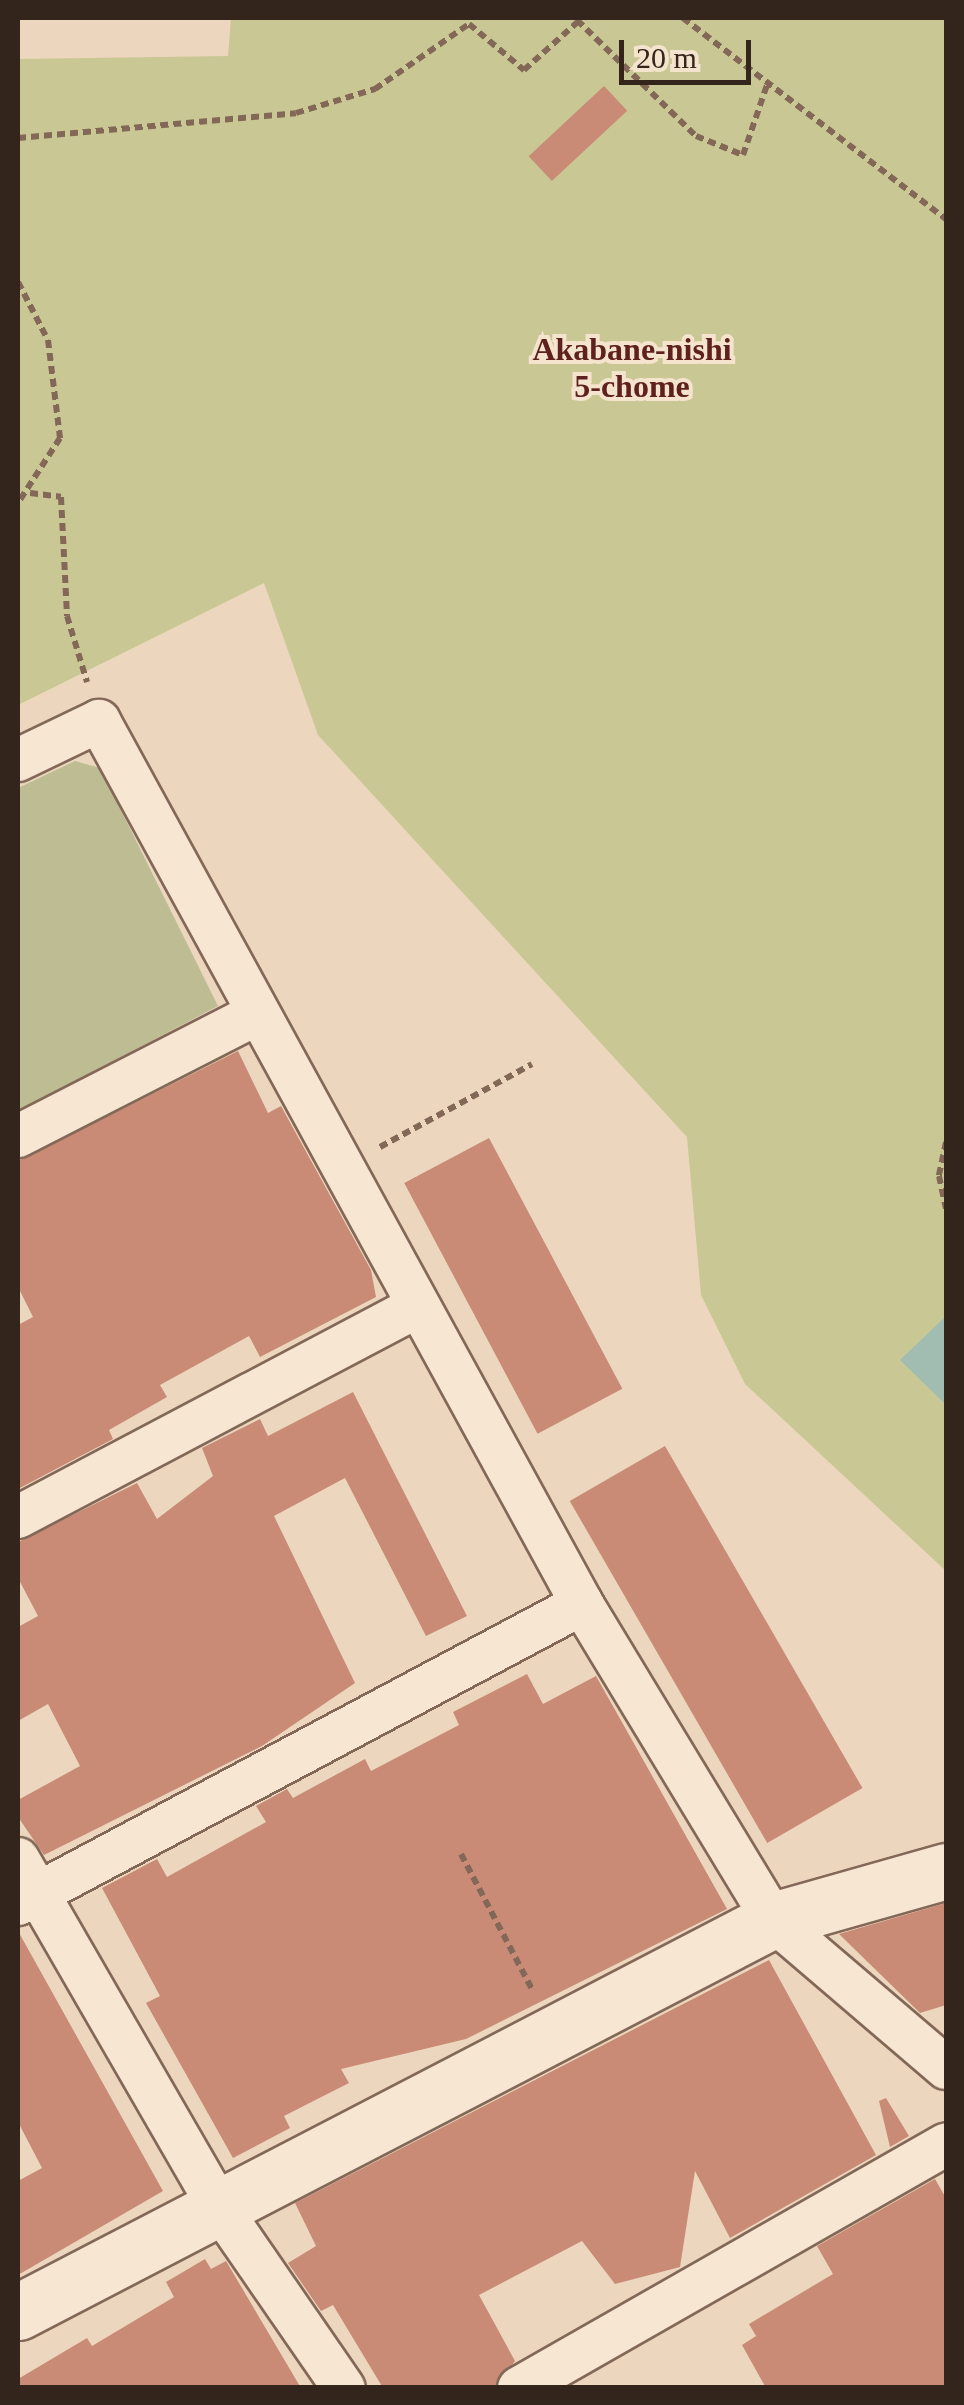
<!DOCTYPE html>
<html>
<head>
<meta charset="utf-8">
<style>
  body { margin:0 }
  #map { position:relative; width:964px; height:2405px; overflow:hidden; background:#ecd7be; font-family:Georgia,serif }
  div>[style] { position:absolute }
  .green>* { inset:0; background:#c9c793 }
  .cemetery>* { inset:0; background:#bebc92 }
  .water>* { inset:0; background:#a1bdb1 }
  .building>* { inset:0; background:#c98b75; transform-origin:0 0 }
  .path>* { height:6px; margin-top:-3px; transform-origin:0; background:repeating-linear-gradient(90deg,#836858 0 8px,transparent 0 13px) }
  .roads { filter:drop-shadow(2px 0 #836858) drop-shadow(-2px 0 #836858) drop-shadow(0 2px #836858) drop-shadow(0 -2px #836858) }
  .street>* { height:42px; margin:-21px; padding:0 21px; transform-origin:21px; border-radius:21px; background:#f7e6d1 }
  .secondary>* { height:55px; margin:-27.5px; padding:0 27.5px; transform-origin:27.5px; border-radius:27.5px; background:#f7e6d1 }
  span { translate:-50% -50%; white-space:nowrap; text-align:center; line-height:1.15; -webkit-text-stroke:8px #f4e3cd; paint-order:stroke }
  .neighbourhood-label { font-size:32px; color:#5e211d; font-weight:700 }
  .frame { position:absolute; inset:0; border:20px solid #33241c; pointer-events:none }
  .scale { position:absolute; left:619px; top:40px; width:132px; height:45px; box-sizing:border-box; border:5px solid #33241c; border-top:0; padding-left:12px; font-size:30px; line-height:35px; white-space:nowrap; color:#33241c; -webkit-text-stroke:8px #f4e3cd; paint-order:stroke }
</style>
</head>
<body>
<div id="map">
  <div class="green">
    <div style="clip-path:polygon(231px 18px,946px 18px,946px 1571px,745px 1384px,701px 1295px,687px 1137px,318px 735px,264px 583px,18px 705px,18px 59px,228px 56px)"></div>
  </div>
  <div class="cemetery">
    <div style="clip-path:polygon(75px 761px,100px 768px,218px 1006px,18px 1111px,18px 788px)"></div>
  </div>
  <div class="water">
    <div style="clip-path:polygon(946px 1316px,946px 1405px,900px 1360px)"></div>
  </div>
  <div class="building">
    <div style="left:604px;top:86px;width:34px;height:103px;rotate:47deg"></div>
    <div style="clip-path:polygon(238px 1051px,268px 1113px,281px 1106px,371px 1270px,376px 1297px,260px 1357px,249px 1336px,160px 1385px,167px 1397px,109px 1430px,113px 1439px,18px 1489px,18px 1325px,33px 1317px,18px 1287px,18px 1161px)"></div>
    <div style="left:489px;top:1138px;width:284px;height:96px;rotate:62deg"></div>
    <div style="clip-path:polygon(353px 1392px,467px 1616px,426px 1636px,345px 1478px,274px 1516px,355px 1683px,262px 1746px,44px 1855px,18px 1817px,18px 1800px,80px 1766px,48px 1704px,18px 1721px,18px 1627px,38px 1616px,18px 1578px,18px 1542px,137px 1483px,157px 1519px,213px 1476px,202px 1448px,260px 1419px,268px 1436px)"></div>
    <div style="left:665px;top:1446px;width:395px;height:110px;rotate:60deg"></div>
    <div style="clip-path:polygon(527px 1674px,543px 1704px,596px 1676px,727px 1909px,466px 2039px,341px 2069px,349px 2083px,284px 2116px,290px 2128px,233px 2158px,146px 2003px,160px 1996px,102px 1888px,157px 1859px,167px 1877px,266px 1822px,256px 1806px,287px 1789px,293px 1798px,365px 1759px,371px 1771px,459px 1725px,453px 1712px)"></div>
    <div style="clip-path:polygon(946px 1903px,946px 2005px,920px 2013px,839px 1934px)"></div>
    <div style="clip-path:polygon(18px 1931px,163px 2191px,18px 2275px,18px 2181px,42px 2168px,18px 2122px)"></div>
    <div style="clip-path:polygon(769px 1960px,876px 2155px,730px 2238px,695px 2171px,680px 2267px,615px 2284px,582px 2241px,479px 2295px,515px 2361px,494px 2388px,383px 2388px,333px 2305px,321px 2311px,288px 2263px,316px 2246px,295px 2203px)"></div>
    <div style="clip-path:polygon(886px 2098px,909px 2136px,890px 2147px,879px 2101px)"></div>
    <div style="clip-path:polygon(935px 2179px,946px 2198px,946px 2388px,766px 2388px,742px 2345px,756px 2336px,749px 2324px,833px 2274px,817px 2246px)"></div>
    <div style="clip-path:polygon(205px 2259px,211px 2269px,226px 2261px,301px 2388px,18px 2388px,18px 2379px,87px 2338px,92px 2346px,174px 2297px,166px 2282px)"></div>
  </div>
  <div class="path">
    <div style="left:683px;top:18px;width:331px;rotate:37.4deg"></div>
    <div style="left:577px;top:20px;width:166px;rotate:44.3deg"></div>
    <div style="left:696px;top:136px;width:51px;rotate:22deg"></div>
    <div style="left:743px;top:155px;width:74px;rotate:-71.1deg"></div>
    <div style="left:18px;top:138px;width:279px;rotate:-5.1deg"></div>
    <div style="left:296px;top:113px;width:83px;rotate:-16.9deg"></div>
    <div style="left:375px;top:89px;width:114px;rotate:-34.7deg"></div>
    <div style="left:469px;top:24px;width:72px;rotate:39.9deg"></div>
    <div style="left:524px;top:70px;width:78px;rotate:-41.9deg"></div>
    <div style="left:18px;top:282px;width:65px;rotate:62.7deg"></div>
    <div style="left:48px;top:340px;width:99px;rotate:83deg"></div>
    <div style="left:60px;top:438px;width:77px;rotate:122.9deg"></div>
    <div style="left:30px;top:493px;width:31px;rotate:7deg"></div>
    <div style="left:61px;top:497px;width:119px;rotate:87.1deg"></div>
    <div style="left:67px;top:616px;width:69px;rotate:73.1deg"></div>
    <div style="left:946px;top:1142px;width:35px;rotate:102deg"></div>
    <div style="left:939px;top:1176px;width:33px;rotate:78deg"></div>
    <div style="left:380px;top:1147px;width:173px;rotate:-28.6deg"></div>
    <div style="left:461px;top:1854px;width:153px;rotate:62.3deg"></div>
  </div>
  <div class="roads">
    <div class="street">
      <div style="left:18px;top:760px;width:90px;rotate:-25.7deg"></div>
      <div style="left:99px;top:721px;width:1006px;rotate:61.32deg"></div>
      <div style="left:582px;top:1604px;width:369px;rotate:58.8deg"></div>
      <div style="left:773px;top:1920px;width:228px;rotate:40.5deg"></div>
      <div style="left:18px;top:1136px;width:265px;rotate:-27.1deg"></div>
      <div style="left:18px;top:1517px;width:451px;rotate:-27.8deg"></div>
      <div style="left:18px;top:1859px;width:405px;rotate:60deg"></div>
      <div style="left:221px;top:2210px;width:216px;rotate:55.4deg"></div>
      <div style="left:18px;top:1904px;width:639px;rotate:-28.01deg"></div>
      <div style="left:519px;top:2388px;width:492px;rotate:-29.7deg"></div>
    </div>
    <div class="secondary">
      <div style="left:18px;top:2312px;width:851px;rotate:-27.44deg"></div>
      <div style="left:773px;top:1920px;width:180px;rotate:-15.8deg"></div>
    </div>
  </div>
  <div class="neighbourhood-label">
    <span style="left:632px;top:368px">Akabane-nishi<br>5-chome</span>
  </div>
  <div class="frame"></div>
  <div class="scale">20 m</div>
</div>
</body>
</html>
